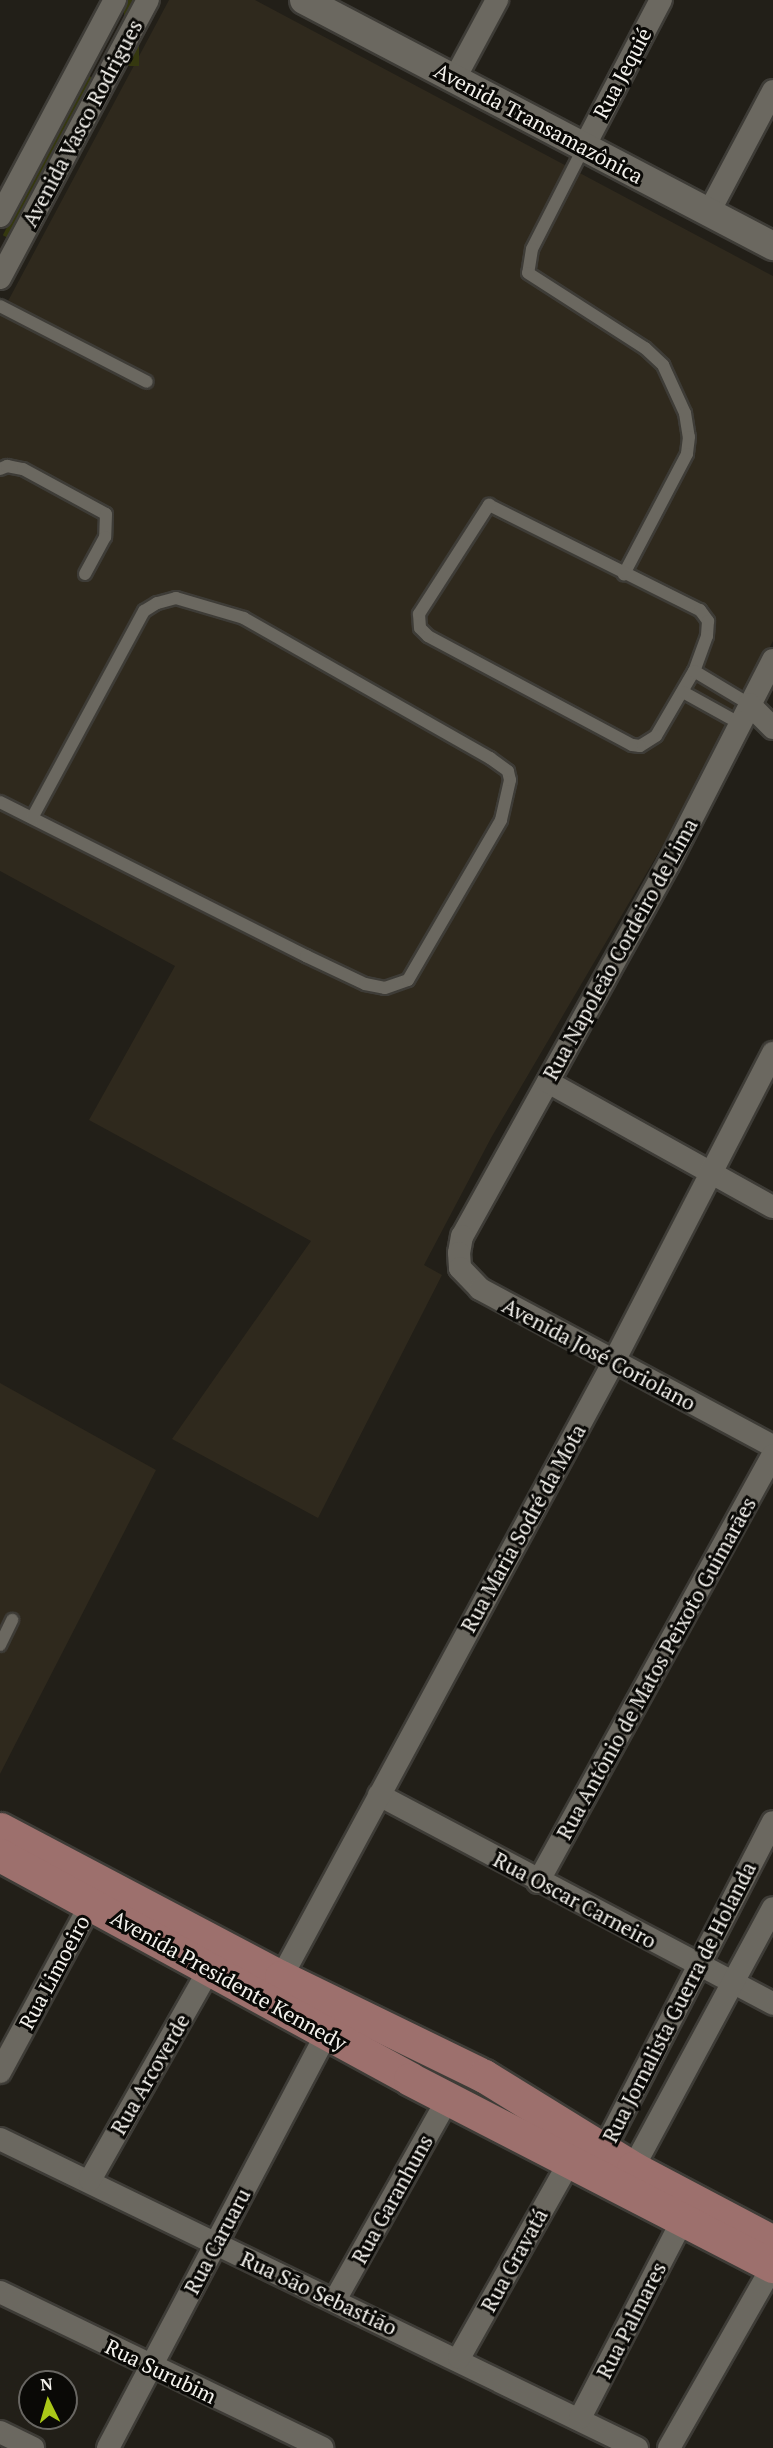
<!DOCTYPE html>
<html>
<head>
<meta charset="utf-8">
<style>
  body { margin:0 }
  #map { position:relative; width:773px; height:2448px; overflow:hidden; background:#221f18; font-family:"PT Serif",serif }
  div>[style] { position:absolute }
  .built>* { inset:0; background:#2f291d }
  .green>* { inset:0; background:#35380f; transform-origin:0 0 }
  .roads { filter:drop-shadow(2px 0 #3e3c37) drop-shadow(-2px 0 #3e3c37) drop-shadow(0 2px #3e3c37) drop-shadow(0 -2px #3e3c37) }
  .service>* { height:12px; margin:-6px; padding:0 6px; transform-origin:6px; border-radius:6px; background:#6b6860 }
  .minor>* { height:22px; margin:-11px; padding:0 11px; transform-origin:11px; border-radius:11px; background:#6b6860 }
  .tertiary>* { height:28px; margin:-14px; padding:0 14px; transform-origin:14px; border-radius:14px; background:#6b6860 }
  .primary>* { height:33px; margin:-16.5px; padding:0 16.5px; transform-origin:16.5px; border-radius:16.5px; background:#9d706d }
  span { translate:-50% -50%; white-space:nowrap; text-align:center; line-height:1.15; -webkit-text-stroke:6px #0a0906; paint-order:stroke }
  .street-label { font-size:21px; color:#f4f2ed }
  .north { position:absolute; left:18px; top:2370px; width:60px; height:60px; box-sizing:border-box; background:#0a0906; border:2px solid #686662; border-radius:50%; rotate:355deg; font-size:16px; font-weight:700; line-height:24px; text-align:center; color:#f4f2ed }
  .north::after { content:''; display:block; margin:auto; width:21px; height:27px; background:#aac718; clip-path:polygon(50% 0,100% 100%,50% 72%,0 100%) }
</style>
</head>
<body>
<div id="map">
  <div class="built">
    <div style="clip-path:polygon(169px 0,255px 0,773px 276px,773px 641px,687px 804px,491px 1138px,424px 1265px,442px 1275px,318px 1518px,172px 1439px,311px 1241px,89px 1120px,175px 966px,0 871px,0 316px)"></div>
    <div style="clip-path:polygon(0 1383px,156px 1470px,0 1774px)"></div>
  </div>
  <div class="green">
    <div style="left:124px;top:0;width:15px;height:66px"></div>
    <div style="left:85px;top:74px;width:13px;height:181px;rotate:27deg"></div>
  </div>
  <div class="roads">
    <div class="service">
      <div style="left:584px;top:147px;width:114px;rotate:117deg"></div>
      <div style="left:532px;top:249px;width:24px;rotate:99deg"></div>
      <div style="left:528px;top:273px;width:139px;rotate:32.7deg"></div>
      <div style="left:645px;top:348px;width:25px;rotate:43deg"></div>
      <div style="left:663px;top:365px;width:53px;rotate:65.4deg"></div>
      <div style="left:685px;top:413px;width:24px;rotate:81deg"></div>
      <div style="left:689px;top:437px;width:17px;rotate:97deg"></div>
      <div style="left:687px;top:454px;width:136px;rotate:117.7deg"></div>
      <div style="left:0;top:306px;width:165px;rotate:27.3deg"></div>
      <div style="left:0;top:469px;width:8px;rotate:-23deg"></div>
      <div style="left:7px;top:466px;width:16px;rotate:11deg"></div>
      <div style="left:23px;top:469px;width:94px;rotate:28.5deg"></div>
      <div style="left:106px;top:514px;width:23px;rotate:92deg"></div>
      <div style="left:105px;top:537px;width:42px;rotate:118.4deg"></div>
      <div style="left:489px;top:505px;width:236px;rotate:26.5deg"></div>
      <div style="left:700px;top:610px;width:14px;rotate:54deg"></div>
      <div style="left:708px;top:621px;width:15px;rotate:94deg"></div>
      <div style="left:707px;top:636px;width:37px;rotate:110deg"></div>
      <div style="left:694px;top:671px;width:75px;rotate:120.3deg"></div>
      <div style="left:656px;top:736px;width:19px;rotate:148deg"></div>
      <div style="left:640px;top:746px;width:8px;rotate:-173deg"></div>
      <div style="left:632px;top:745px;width:231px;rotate:-151.9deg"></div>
      <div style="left:428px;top:636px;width:11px;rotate:-135deg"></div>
      <div style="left:420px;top:628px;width:14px;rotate:-94deg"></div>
      <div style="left:419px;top:614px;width:130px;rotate:-57.3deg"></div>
      <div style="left:694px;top:671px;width:64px;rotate:31deg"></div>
      <div style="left:683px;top:692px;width:64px;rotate:29deg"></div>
      <div style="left:0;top:802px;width:343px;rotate:26.7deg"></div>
      <div style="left:306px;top:956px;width:65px;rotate:25.4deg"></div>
      <div style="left:365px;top:984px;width:20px;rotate:11deg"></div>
      <div style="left:385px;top:988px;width:24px;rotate:-19deg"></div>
      <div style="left:408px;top:980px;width:185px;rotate:-59.8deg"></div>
      <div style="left:501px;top:820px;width:41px;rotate:-77.3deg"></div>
      <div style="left:510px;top:780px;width:9px;rotate:-103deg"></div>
      <div style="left:508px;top:771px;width:22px;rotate:-144deg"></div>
      <div style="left:490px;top:758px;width:283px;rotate:-150.4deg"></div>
      <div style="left:244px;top:618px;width:71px;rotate:-163.6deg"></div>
      <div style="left:176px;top:598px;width:20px;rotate:165deg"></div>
      <div style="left:157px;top:603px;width:15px;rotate:148deg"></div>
      <div style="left:144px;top:611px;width:235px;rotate:118.4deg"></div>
      <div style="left:0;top:1645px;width:28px;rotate:-64deg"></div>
    </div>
    <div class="minor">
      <div style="left:455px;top:78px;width:89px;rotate:-61.7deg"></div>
      <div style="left:584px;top:147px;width:166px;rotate:-62.4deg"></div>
      <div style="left:709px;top:212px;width:137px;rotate:-62.1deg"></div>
      <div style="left:0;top:216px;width:245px;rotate:-62deg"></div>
      <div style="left:0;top:278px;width:315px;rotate:-62deg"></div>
      <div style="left:773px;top:660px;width:230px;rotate:117.1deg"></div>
      <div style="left:668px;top:865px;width:424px;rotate:119deg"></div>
      <div style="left:462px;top:1236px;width:17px;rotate:100deg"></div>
      <div style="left:459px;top:1253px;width:15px;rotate:86deg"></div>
      <div style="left:460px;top:1268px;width:29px;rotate:46deg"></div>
      <div style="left:480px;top:1289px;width:332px;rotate:28.2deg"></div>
      <div style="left:749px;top:704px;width:34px;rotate:45deg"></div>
      <div style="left:548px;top:1082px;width:257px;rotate:29.1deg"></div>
      <div style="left:379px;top:1795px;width:446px;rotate:27.9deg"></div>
      <div style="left:538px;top:1882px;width:487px;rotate:-61.2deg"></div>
      <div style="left:275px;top:1989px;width:711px;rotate:-61.63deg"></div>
      <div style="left:613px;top:1363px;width:349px;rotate:-62.7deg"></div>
      <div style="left:0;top:2072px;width:191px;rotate:-61.6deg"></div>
      <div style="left:0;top:2139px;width:708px;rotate:25.88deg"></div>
      <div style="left:603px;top:2151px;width:370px;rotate:-62.7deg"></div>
      <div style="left:633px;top:2168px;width:295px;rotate:-61.7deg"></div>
      <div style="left:90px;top:2180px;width:244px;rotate:-60.5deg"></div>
      <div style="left:0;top:2292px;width:358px;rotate:25.8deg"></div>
      <div style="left:335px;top:2300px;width:231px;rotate:-60.7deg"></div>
      <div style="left:459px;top:2358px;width:226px;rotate:-60.6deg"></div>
      <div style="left:580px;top:2418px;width:222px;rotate:-62.6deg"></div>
      <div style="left:0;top:2432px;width:37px;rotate:26deg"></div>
      <div style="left:108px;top:2448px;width:468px;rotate:-62.2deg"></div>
      <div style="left:669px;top:2448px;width:210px;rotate:-60.3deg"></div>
    </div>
    <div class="tertiary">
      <div style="left:304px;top:0;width:530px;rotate:27.68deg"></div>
    </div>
    <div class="primary">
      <div style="left:0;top:1829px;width:318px;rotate:27.8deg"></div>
      <div style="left:281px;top:1977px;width:226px;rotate:26deg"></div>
      <div style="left:484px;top:2076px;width:175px;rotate:31.7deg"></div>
      <div style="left:633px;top:2168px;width:158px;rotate:27.9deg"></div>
      <div style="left:0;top:1855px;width:467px;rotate:28.6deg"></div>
      <div style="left:410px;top:2079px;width:408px;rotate:27.3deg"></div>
    </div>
  </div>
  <div class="street-label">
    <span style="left:622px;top:73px;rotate:-62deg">Rua Jequié</span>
    <span style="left:82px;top:123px;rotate:-62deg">Avenida Vasco Rodrigues</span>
    <span style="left:539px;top:123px;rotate:28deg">Avenida Transamazônica</span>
    <span style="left:620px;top:949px;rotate:-61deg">Rua Napoleão Cordeiro de Lima</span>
    <span style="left:599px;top:1354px;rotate:28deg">Avenida José Coriolano</span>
    <span style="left:523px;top:1528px;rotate:-61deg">Rua Maria Sodré da Mota</span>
    <span style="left:656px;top:1668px;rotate:-61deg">Rua Antônio de Matos Peixoto Guimarães</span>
    <span style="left:575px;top:1900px;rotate:28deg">Rua Oscar Carneiro</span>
    <span style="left:54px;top:1972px;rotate:-62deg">Rua Limoeiro</span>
    <span style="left:229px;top:1980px;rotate:29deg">Avenida Presidente Kennedy</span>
    <span style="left:679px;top:2002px;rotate:-63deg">Rua Jornalista Guerra de Holanda</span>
    <span style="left:150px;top:2074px;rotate:-60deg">Rua Arcoverde</span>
    <span style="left:392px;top:2199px;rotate:-61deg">Rua Garanhuns</span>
    <span style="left:217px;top:2241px;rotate:-62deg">Rua Caruaru</span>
    <span style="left:514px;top:2260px;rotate:-61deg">Rua Gravatá</span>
    <span style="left:319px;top:2293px;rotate:25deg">Rua São Sebastião</span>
    <span style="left:631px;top:2320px;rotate:-63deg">Rua Palmares</span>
    <span style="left:161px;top:2371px;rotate:26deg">Rua Surubim</span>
  </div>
  <div class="north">N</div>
</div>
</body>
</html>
